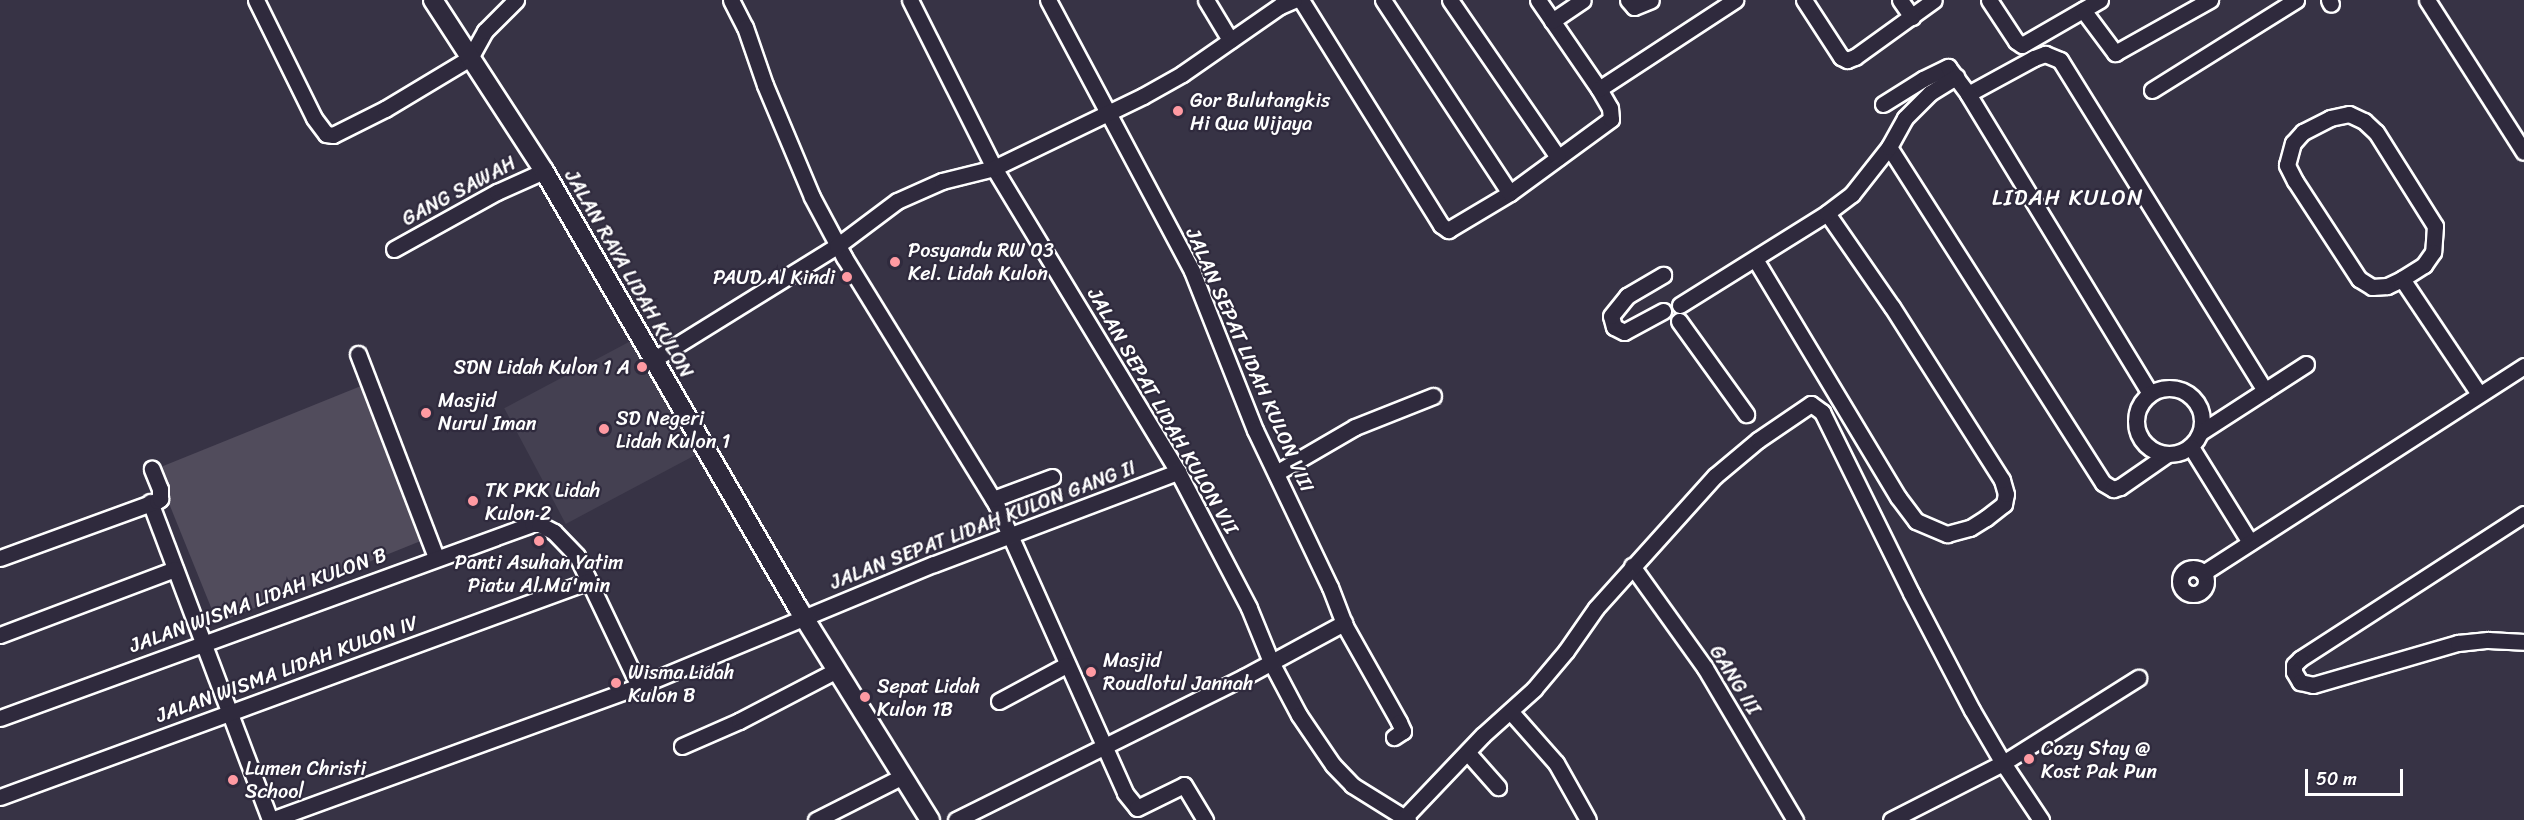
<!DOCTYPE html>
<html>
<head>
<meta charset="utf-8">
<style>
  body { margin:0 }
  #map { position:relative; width:2524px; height:820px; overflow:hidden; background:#373345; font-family:Sriracha,sans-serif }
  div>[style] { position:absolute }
  .built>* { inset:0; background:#444051; transform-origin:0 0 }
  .green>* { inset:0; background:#514c5c; transform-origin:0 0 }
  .roads { filter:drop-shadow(2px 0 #fff) drop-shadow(-2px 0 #fff) drop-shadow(0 2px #fff) drop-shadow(0 -2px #fff) }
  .minor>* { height:15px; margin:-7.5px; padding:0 7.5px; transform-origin:7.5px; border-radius:7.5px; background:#2f2a3d }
  .minor>.ring { margin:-7.5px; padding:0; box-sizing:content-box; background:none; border:15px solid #2f2a3d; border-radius:50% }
  .major>* { height:18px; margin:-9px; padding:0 9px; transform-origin:9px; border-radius:9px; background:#2f2a3d }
  .dots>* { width:16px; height:16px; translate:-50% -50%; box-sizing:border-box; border:3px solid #2f2a3d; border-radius:50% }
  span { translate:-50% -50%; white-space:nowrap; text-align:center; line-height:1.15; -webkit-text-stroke:4.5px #2f2a3d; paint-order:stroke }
  .poi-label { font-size:20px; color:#fff }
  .left { translate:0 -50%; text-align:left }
  .right { translate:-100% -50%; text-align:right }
  .street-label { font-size:20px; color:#fff }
  .quarter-label { font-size:22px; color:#fff; letter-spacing:1.5px }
  .scale { position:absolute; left:2305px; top:769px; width:98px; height:27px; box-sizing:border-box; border:3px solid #fff; border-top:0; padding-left:8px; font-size:18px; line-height:21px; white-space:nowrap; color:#fff; -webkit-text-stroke:4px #2f2a3d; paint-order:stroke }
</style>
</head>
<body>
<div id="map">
  <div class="built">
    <div style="left:642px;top:335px;width:131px;height:156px;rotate:62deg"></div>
  </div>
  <div class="green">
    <div style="left:361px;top:386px;width:166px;height:222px;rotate:68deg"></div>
  </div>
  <div class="roads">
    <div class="minor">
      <div style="left:256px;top:0;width:131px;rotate:63.8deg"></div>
      <div style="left:314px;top:118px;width:20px;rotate:53deg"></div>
      <div style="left:326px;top:134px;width:7px;rotate:8deg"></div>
      <div style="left:333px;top:135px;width:58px;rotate:-26.6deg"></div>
      <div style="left:385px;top:109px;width:99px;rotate:-31deg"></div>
      <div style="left:470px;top:58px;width:31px;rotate:-61deg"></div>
      <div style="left:485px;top:31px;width:44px;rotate:-45deg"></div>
      <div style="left:731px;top:0;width:30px;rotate:63deg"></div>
      <div style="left:745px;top:27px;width:61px;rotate:71deg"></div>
      <div style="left:765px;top:85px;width:121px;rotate:67.2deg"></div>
      <div style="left:812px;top:197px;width:68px;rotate:61.9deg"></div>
      <div style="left:844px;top:257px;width:290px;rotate:58.4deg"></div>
      <div style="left:996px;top:504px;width:316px;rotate:65.9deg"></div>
      <div style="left:1125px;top:793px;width:19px;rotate:51deg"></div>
      <div style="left:1137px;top:808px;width:52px;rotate:-26.1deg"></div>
      <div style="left:1184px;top:785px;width:41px;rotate:59deg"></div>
      <div style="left:910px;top:0;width:188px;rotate:63.4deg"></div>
      <div style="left:994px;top:168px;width:355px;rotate:58.8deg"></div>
      <div style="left:1178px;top:472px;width:153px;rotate:62.4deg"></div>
      <div style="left:1249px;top:608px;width:58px;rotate:67.8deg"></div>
      <div style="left:1271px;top:662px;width:60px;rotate:62.2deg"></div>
      <div style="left:1299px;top:715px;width:60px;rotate:55.8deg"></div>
      <div style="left:1333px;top:765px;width:28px;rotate:46deg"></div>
      <div style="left:1352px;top:785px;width:66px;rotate:32deg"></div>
      <div style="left:1048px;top:0;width:307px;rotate:62deg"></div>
      <div style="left:1192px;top:271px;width:171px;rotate:68.4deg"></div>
      <div style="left:1255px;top:430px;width:174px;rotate:64.5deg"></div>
      <div style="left:1330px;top:587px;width:42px;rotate:69deg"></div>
      <div style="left:1345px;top:626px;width:110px;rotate:60.6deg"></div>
      <div style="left:1399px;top:722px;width:10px;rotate:66deg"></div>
      <div style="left:1403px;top:731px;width:11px;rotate:146deg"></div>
      <div style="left:1206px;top:0;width:47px;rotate:59deg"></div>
      <div style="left:1301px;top:0;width:265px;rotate:58.1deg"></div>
      <div style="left:1441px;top:225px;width:9px;rotate:36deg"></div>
      <div style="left:1448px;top:230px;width:72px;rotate:-30.8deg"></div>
      <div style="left:1510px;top:193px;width:125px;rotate:-36.2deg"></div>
      <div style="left:1611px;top:119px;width:11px;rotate:-95deg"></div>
      <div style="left:1610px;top:108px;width:22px;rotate:-120deg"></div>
      <div style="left:1599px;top:89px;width:108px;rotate:-124.4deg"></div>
      <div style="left:1383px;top:0;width:231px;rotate:56.7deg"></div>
      <div style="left:1450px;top:0;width:191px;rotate:55.5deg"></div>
      <div style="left:1628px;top:0;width:9px;rotate:49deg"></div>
      <div style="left:1634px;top:7px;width:18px;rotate:-22deg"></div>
      <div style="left:1804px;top:0;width:68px;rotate:57deg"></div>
      <div style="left:1841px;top:57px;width:7px;rotate:27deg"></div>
      <div style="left:1847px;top:60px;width:9px;rotate:-21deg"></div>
      <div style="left:1855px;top:57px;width:97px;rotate:-35.8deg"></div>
      <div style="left:1900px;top:0;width:21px;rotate:55deg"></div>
      <div style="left:1989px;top:0;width:49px;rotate:56.6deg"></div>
      <div style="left:2016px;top:41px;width:7px;rotate:34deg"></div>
      <div style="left:2022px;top:45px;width:90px;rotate:-30deg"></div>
      <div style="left:2329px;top:0;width:4px;rotate:63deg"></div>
      <div style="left:2427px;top:0;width:180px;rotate:57.5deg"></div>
      <div style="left:2083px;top:10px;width:54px;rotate:53.3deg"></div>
      <div style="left:2115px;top:53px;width:109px;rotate:-29.2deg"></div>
      <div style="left:1552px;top:21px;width:37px;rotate:-34deg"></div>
      <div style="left:1599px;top:89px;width:163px;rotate:-33.2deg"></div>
      <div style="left:2152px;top:90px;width:170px;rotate:-32deg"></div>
      <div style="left:1968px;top:94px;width:75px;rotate:-28.6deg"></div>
      <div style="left:2034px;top:58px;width:12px;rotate:-20deg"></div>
      <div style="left:2045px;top:54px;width:16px;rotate:22deg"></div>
      <div style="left:2060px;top:60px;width:389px;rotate:58.2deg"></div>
      <div style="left:1883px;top:104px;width:47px;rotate:-32deg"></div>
      <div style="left:1923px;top:79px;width:28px;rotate:-26deg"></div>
      <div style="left:1948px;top:67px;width:34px;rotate:53deg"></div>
      <div style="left:1968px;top:94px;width:350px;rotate:58.7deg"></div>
      <div style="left:2349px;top:114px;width:17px;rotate:25deg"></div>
      <div style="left:2364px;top:121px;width:16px;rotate:43deg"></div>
      <div style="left:2376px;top:132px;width:111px;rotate:57.9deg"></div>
      <div style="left:2435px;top:226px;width:26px;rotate:94deg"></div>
      <div style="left:2433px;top:252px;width:16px;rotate:125deg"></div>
      <div style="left:2424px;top:265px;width:26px;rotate:148deg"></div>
      <div style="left:2402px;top:279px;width:17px;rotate:155deg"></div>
      <div style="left:2387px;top:286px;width:15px;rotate:176deg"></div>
      <div style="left:2372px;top:287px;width:15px;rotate:-148deg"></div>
      <div style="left:2359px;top:279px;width:117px;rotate:-123.1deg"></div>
      <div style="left:2295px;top:181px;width:18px;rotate:-117deg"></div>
      <div style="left:2287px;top:165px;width:23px;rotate:-75deg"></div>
      <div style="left:2293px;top:143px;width:15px;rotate:-48deg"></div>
      <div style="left:2303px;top:132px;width:30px;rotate:-27deg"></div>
      <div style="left:2330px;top:118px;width:19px;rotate:-12deg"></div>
      <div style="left:1889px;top:147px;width:398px;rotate:57.5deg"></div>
      <div style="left:2103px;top:483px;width:12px;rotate:31deg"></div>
      <div style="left:2113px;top:489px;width:7px;rotate:-16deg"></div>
      <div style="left:2120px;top:487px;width:56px;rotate:-34.8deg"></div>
      <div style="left:394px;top:249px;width:118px;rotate:-29deg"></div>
      <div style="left:497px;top:192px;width:51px;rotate:-24.1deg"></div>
      <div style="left:1755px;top:259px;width:278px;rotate:59deg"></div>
      <div style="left:1898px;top:497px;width:30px;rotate:53deg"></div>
      <div style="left:1916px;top:521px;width:34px;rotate:23deg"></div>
      <div style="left:1947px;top:534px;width:24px;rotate:-15deg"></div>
      <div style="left:1970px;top:528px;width:19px;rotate:-32deg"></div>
      <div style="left:1986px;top:518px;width:23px;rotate:-38deg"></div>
      <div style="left:2004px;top:504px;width:10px;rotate:-79deg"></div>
      <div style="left:2006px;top:494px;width:15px;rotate:-106deg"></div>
      <div style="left:2002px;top:480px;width:205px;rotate:-122.4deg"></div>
      <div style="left:1892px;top:307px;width:114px;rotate:-124.7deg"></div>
      <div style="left:2402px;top:279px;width:138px;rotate:56.2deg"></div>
      <div style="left:1680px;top:305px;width:173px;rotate:-32deg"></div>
      <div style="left:1827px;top:213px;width:31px;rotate:-37deg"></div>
      <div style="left:1852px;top:194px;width:60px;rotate:-51.8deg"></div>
      <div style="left:1889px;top:147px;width:33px;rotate:-61deg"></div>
      <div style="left:1905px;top:118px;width:35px;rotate:-45deg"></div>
      <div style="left:1930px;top:93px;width:31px;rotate:-32deg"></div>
      <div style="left:1663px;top:311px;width:44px;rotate:151.7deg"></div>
      <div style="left:1624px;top:332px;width:11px;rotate:-153deg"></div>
      <div style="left:1614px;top:327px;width:11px;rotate:-105deg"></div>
      <div style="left:1611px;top:316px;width:26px;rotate:-51deg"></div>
      <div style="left:1627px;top:296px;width:42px;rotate:-30.3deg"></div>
      <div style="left:1679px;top:321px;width:115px;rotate:54.2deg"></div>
      <div style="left:358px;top:354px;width:217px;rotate:69deg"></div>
      <div style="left:653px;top:360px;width:216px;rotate:-31.8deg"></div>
      <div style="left:837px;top:246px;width:75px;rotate:-36.9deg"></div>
      <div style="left:897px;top:201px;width:49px;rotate:-24deg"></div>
      <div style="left:942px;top:181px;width:54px;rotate:-14deg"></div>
      <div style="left:994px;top:168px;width:165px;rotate:-25.8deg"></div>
      <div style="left:1143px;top:96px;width:45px;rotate:-29.4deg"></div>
      <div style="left:1182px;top:74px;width:119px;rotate:-34.8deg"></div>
      <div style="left:1280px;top:6px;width:15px;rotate:-23deg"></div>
      <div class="ring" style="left:2136px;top:388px;width:51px;height:51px"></div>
      <div style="left:2201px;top:432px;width:125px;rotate:-32.9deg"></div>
      <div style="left:2191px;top:447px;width:112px;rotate:58.2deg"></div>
      <div style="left:1276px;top:473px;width:91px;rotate:-30.2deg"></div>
      <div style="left:1355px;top:427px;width:84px;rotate:-21.7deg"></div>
      <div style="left:993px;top:499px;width:63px;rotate:-20.4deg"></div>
      <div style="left:150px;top:502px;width:340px;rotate:69.3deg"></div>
      <div style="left:2524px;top:514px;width:267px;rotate:147.1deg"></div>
      <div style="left:2300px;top:659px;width:8px;rotate:135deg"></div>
      <div style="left:2294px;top:665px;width:7px;rotate:90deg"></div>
      <div style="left:2294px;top:672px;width:12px;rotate:59deg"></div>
      <div style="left:2300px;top:682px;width:13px;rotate:13deg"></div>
      <div style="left:2313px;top:685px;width:151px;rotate:-16.2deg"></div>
      <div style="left:2458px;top:643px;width:30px;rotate:-6deg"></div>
      <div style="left:2488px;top:640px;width:36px;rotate:3deg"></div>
      <div style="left:0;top:558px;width:167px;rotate:-20deg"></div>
      <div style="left:157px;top:501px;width:4px;rotate:-34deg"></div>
      <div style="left:160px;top:499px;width:10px;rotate:-90deg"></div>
      <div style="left:160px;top:489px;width:22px;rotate:-112deg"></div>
      <div style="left:1632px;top:566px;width:125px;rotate:54.4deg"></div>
      <div style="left:1705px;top:668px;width:177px;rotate:59.4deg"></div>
      <div class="ring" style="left:2180px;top:568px;width:11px;height:11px"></div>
      <div style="left:2203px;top:573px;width:382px;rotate:-32.8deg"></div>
      <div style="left:0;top:635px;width:187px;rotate:-20.7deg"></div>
      <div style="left:999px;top:701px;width:76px;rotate:-28.2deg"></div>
      <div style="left:1510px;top:711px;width:69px;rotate:48.5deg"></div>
      <div style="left:1556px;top:763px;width:65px;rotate:60.7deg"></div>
      <div style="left:0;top:718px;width:566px;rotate:-20.03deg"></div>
      <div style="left:532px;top:524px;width:7px"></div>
      <div style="left:539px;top:524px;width:17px;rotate:28deg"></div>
      <div style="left:554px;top:532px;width:33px;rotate:46deg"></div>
      <div style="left:577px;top:556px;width:144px;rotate:64.5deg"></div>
      <div style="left:682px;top:746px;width:62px;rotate:-23.7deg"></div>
      <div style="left:739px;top:721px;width:110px;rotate:-27.5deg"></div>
      <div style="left:1467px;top:752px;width:47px;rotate:48.5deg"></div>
      <div style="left:0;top:797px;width:627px;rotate:-20.14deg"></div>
      <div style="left:271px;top:820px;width:392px;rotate:-20deg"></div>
      <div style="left:639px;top:686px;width:319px;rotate:-22.5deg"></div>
      <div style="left:934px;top:564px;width:261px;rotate:-20.7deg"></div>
      <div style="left:816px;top:820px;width:97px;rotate:-26.8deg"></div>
      <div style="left:956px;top:820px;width:322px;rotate:-26.4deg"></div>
      <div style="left:1244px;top:677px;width:114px;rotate:-28.4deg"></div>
      <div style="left:1402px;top:820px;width:117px;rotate:-46.4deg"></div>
      <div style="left:1483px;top:735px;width:69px;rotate:-42deg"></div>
      <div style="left:1534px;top:689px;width:50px;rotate:-49.9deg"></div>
      <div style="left:1566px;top:651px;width:52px;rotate:-55.1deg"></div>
      <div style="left:1596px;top:608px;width:178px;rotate:-48deg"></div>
      <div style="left:1715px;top:476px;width:56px;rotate:-39.9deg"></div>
      <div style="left:1758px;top:440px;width:64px;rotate:-34.2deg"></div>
      <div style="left:1811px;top:404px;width:14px;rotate:36deg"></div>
      <div style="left:1822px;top:412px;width:202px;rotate:63.8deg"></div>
      <div style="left:1911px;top:593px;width:132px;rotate:62.5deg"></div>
      <div style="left:1972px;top:710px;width:61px;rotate:59.7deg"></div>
      <div style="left:2003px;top:763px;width:69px;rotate:56.3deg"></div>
      <div style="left:1891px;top:820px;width:126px;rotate:-27deg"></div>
      <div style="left:2003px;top:763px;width:160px;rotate:-32.2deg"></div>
    </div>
    <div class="major">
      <div style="left:433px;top:0;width:204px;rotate:57deg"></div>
      <div style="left:544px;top:171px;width:505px;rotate:59.83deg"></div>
      <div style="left:798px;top:608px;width:250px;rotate:58.1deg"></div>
    </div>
  </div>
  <div class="dots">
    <div style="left:1178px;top:111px;background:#ff9aa2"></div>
    <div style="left:895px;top:262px;background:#ff9aa2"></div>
    <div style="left:847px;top:277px;background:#ff9aa2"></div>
    <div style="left:642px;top:367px;background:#ff9aa2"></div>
    <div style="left:426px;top:413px;background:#ff9aa2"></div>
    <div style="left:604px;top:429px;background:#ff9aa2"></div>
    <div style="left:473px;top:501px;background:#ff9aa2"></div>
    <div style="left:539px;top:541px;background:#ff9aa2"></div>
    <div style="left:1091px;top:672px;background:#ff9aa2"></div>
    <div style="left:616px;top:683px;background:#ff9aa2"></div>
    <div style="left:865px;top:697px;background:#ff9aa2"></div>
    <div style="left:2029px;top:759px;background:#ff9aa2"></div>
    <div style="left:233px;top:780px;background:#ff9aa2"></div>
  </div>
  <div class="poi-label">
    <span class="left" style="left:1190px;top:112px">Gor Bulutangkis<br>Hi Qua Wijaya</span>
    <span class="left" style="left:908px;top:262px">Posyandu RW 03<br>Kel. Lidah Kulon</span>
    <span class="right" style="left:835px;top:277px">PAUD Al Kindi</span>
    <span class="right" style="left:630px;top:367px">SDN Lidah Kulon 1 A</span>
    <span class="left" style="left:438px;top:412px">Masjid<br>Nurul Iman</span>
    <span class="left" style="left:616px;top:430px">SD Negeri<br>Lidah Kulon 1</span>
    <span class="left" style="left:485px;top:502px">TK PKK Lidah<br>Kulon 2</span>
    <span style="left:539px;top:574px">Panti Asuhan Yatim<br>Piatu Al Mu'min</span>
    <span class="left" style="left:1103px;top:672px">Masjid<br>Roudlotul Jannah</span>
    <span class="left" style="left:628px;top:684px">Wisma Lidah<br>Kulon B</span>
    <span class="left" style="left:877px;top:698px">Sepat Lidah<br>Kulon 1B</span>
    <span class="left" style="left:2041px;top:760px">Cozy Stay @<br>Kost Pak Pun</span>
    <span class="left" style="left:245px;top:780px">Lumen Christi<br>School</span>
  </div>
  <div class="street-label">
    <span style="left:459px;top:191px;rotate:-28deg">GANG SAWAH</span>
    <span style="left:629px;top:274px;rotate:60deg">JALAN RAYA LIDAH KULON</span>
    <span style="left:1250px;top:360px;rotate:66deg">JALAN SEPAT LIDAH KULON VIII</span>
    <span style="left:1163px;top:411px;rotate:60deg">JALAN SEPAT LIDAH KULON VII</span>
    <span style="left:983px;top:525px;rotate:-21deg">JALAN SEPAT LIDAH KULON GANG II</span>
    <span style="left:258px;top:600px;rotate:-20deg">JALAN WISMA LIDAH KULON B</span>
    <span style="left:287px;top:669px;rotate:-20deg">JALAN WISMA LIDAH KULON IV</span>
    <span style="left:1735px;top:680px;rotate:58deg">GANG III</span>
  </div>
  <div class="quarter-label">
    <span style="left:2068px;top:198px">LIDAH KULON</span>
  </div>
  <div class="scale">50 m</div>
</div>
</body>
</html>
